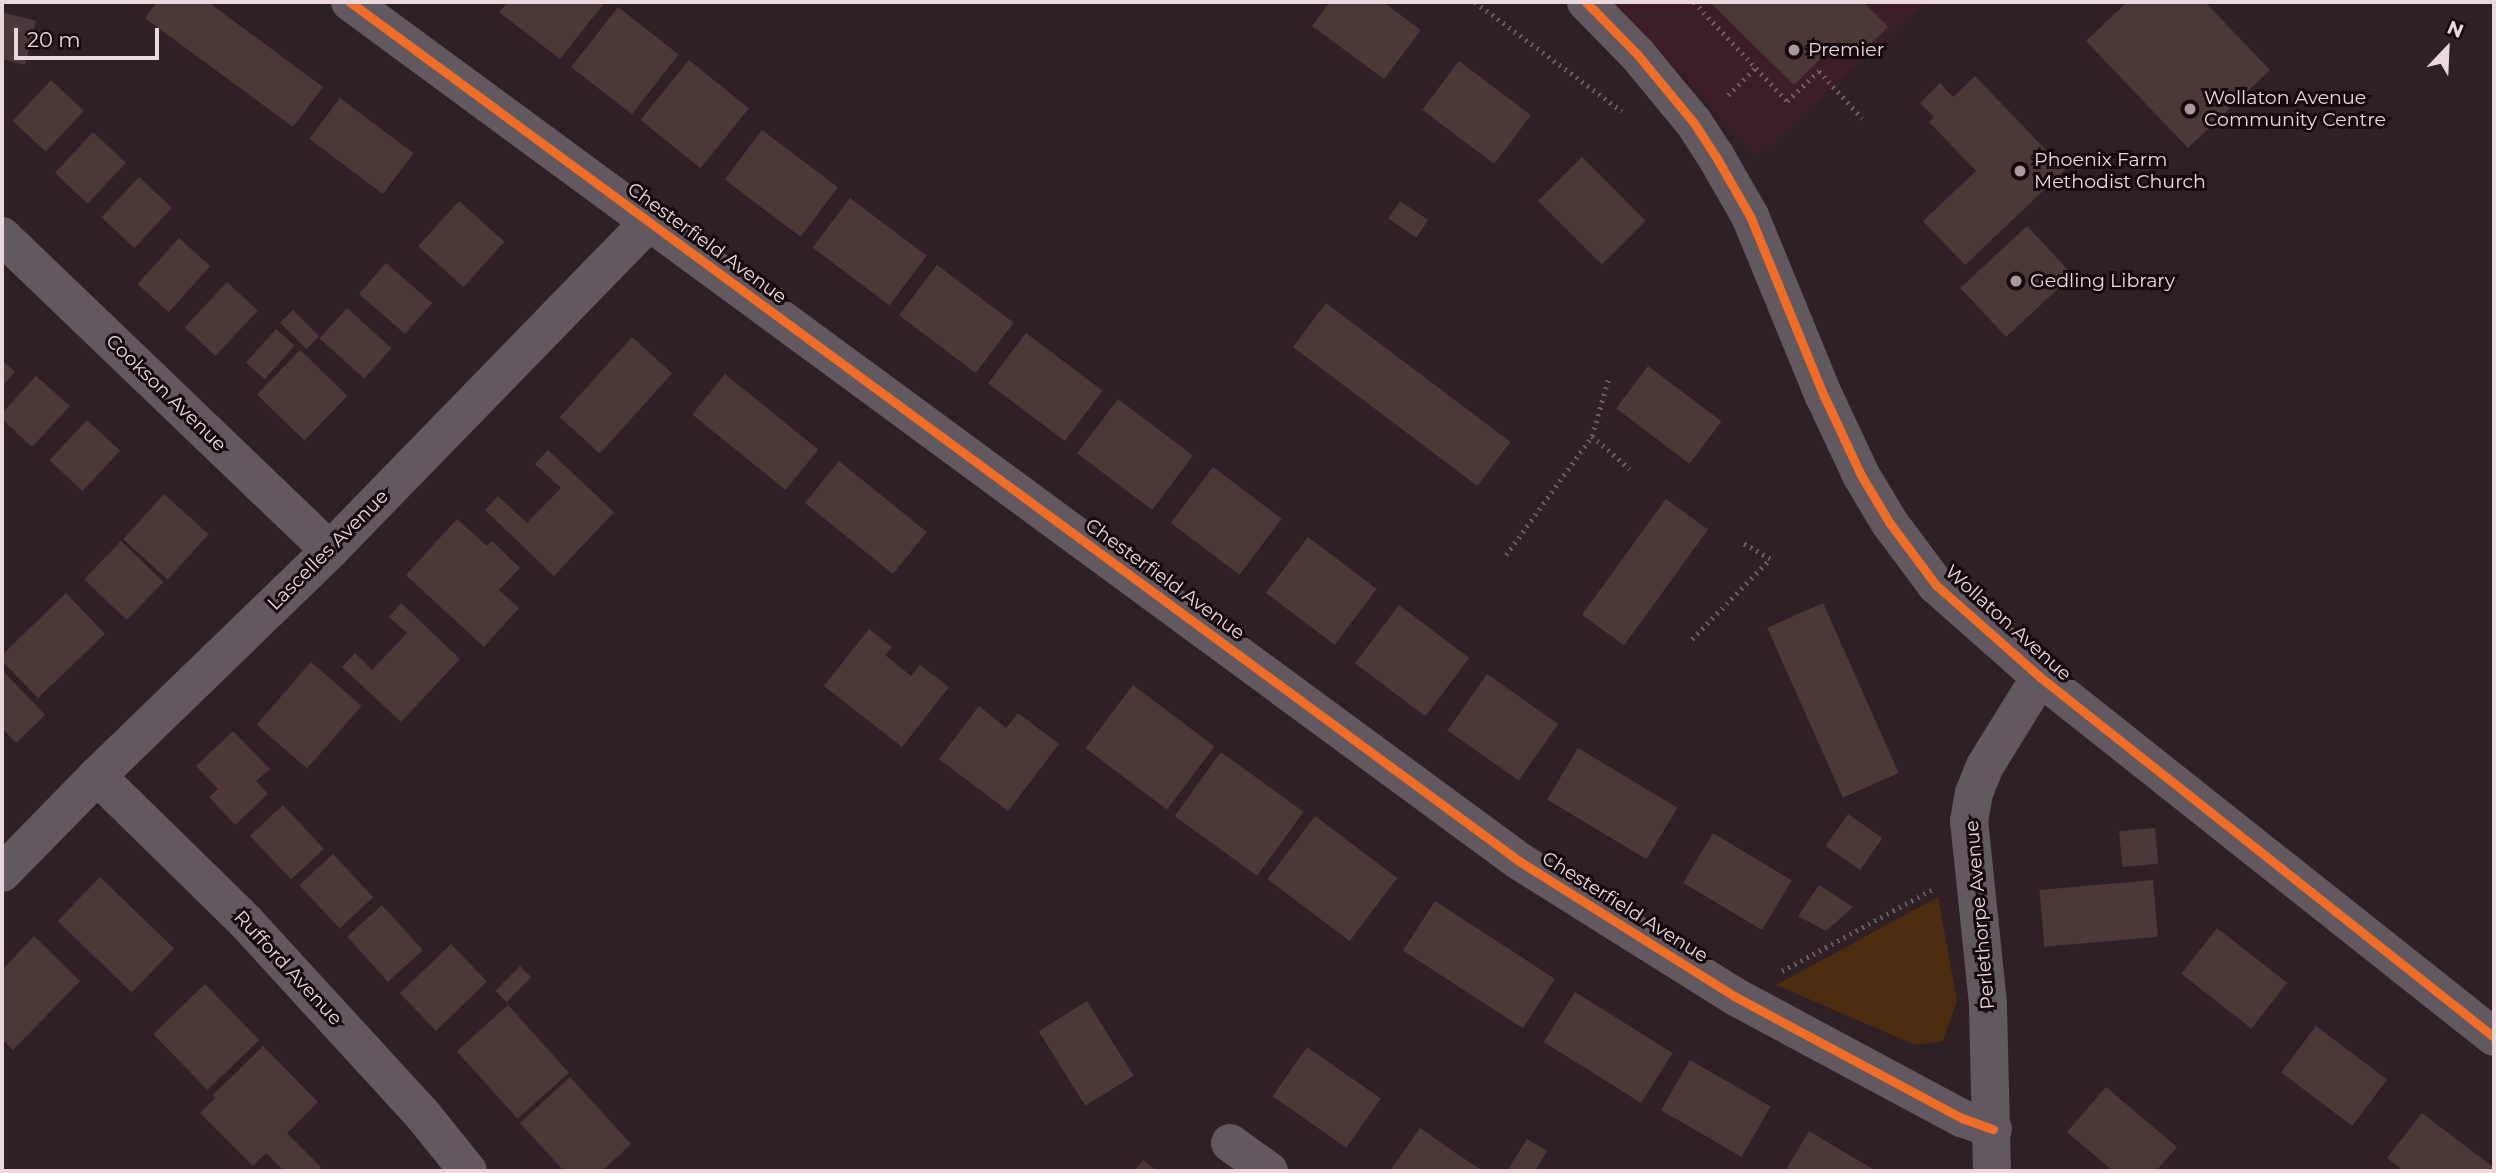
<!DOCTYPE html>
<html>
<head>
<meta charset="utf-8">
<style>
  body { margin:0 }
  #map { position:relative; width:2496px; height:1173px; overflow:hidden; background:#2f2025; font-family:Montserrat,sans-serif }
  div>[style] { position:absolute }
  .built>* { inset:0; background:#3d1d28 }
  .green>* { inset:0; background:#4c2d0f }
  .building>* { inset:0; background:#4d3838; transform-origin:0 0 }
  .path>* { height:4.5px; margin-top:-2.25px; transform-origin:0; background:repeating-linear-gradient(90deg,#665c62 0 2px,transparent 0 7px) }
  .minor>* { height:38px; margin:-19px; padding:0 19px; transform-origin:19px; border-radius:19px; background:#625860 }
  .cycleway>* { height:9px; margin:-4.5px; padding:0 4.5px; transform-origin:4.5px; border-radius:4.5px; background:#ee6e29 }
  .dots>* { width:19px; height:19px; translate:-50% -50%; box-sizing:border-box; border:4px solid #15090d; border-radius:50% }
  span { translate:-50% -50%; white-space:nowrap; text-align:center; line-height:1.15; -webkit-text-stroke:6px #15090d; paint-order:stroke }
  .poi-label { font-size:19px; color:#ebd8dd }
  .left { translate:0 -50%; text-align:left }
  .street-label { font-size:19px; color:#ebd8dd }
  .frame { position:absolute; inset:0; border:4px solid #ebd8dd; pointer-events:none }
  .north { position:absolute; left:2412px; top:14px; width:70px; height:70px; -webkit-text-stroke:5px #15090d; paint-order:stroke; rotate:23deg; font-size:19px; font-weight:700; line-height:28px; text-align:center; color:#ebd8dd }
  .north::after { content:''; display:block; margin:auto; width:24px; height:32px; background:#ebd8dd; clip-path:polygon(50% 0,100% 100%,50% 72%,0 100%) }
  .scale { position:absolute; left:14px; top:28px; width:145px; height:32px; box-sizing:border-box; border:4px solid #ebd8dd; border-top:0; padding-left:9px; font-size:21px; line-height:24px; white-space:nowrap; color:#ebd8dd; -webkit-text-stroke:5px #15090d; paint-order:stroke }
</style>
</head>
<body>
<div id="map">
  <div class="built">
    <div style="clip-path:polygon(1613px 2px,1926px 2px,1758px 156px)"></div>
  </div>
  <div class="green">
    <div style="clip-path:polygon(1938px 897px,1957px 1001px,1943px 1041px,1916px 1045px,1776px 985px)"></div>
  </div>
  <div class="building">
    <div style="clip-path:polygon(157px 2px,208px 2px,323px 87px,293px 127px,145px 18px)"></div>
    <div style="clip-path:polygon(508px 2px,605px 2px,560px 59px,499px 12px)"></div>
    <div style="clip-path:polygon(1330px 2px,1383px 2px,1421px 30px,1384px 79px,1312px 26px)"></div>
    <div style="clip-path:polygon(1710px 2px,1863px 2px,1888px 27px,1856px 59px,1838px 41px,1794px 85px)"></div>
    <div style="clip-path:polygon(2127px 2px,2205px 2px,2270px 70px,2188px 148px,2086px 41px)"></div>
    <div style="left:618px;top:7px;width:77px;height:76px;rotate:38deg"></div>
    <div style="clip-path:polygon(2px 12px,36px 21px,25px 65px,2px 59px)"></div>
    <div style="left:689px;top:60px;width:77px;height:77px;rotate:39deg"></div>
    <div style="left:1459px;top:61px;width:90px;height:61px;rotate:37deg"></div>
    <div style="clip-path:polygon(1975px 76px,2065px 170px,1965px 265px,1923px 221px,1976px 171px,1929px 122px,1934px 117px,1920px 103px,1940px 83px,1953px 97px)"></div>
    <div style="left:51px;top:80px;width:45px;height:56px;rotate:43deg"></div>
    <div style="left:340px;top:98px;width:92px;height:51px;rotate:37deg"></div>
    <div style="left:762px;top:130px;width:95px;height:62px;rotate:37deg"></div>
    <div style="left:93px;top:132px;width:45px;height:56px;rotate:43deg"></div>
    <div style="left:1582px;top:157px;width:90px;height:62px;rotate:45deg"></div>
    <div style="left:139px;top:177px;width:45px;height:55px;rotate:43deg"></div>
    <div style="left:850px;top:198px;width:96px;height:62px;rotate:37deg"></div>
    <div style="left:459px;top:201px;width:61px;height:61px;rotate:42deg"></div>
    <div style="left:1400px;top:201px;width:34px;height:21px;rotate:34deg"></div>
    <div style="left:2027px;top:226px;width:67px;height:91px;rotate:47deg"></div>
    <div style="left:179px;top:238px;width:42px;height:62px;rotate:42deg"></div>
    <div style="left:386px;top:263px;width:61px;height:41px;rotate:41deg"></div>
    <div style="left:937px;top:265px;width:96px;height:63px;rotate:37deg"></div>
    <div style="left:227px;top:282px;width:42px;height:62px;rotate:43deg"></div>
    <div style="left:1326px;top:303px;width:231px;height:55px;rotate:37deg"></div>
    <div style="left:347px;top:308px;width:60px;height:41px;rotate:42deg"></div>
    <div style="left:293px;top:310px;width:37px;height:18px;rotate:45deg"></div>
    <div style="left:276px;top:329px;width:25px;height:45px;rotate:42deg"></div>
    <div style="left:1026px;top:333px;width:96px;height:63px;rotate:37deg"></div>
    <div style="left:632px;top:337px;width:54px;height:108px;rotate:42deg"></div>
    <div style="left:300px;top:350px;width:66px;height:62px;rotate:44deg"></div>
    <div style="clip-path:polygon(2px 360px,15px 372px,2px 386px)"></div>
    <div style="left:1648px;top:366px;width:92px;height:53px;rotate:37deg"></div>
    <div style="left:725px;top:374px;width:120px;height:52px;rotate:39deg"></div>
    <div style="clip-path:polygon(36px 376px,70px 406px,32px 447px,2px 419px,2px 413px)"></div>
    <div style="left:1118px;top:399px;width:94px;height:68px;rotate:37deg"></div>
    <div style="left:87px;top:420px;width:45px;height:55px;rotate:43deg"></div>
    <div style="clip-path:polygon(548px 450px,614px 512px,554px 576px,485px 510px,498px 496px,527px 523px,561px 488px,535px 464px)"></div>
    <div style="left:839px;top:461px;width:113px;height:54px;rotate:39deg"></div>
    <div style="left:1213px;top:467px;width:86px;height:70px;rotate:37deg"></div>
    <div style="left:164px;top:494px;width:60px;height:61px;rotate:42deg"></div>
    <div style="left:1666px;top:499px;width:52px;height:143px;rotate:36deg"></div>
    <div style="clip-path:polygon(457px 519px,487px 546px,492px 541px,520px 568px,499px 590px,519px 608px,484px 647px,406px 575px)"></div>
    <div style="left:1308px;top:537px;width:86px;height:70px;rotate:37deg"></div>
    <div style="left:121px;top:541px;width:59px;height:53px;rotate:44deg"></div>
    <div style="clip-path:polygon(66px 593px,105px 634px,38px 698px,2px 661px,2px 655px)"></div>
    <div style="clip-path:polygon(401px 603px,460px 659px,401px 722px,342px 667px,355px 653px,372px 670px,407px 633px,389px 617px)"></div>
    <div style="left:1823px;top:603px;width:186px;height:61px;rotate:66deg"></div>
    <div style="left:1399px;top:605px;width:88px;height:73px;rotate:37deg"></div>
    <div style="clip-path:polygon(869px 629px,892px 647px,885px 655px,911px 676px,920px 665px,949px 687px,902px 747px,824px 686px)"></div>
    <div style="left:311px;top:662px;width:67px;height:83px;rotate:41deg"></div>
    <div style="clip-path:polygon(2px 670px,45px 715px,16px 743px,2px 728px)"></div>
    <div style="left:1487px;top:674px;width:87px;height:69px;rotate:35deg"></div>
    <div style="left:1133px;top:685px;width:102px;height:79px;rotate:37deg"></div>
    <div style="clip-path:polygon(979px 706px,1006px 728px,1018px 713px,1059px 744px,1008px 811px,939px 759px)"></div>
    <div style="clip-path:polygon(233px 731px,270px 769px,256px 781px,268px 794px,235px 825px,209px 797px,218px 789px,196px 766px)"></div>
    <div style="left:1578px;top:748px;width:116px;height:60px;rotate:31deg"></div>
    <div style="left:1221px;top:752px;width:102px;height:79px;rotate:36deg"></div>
    <div style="left:283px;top:805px;width:60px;height:45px;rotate:47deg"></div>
    <div style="left:1848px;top:814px;width:42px;height:39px;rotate:35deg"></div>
    <div style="left:1315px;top:816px;width:103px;height:79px;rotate:37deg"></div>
    <div style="left:2155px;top:828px;width:36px;height:36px;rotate:85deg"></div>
    <div style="left:1713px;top:833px;width:92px;height:58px;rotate:31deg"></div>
    <div style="left:333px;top:854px;width:59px;height:46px;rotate:47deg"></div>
    <div style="left:100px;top:877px;width:103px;height:61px;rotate:44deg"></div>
    <div style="left:2153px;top:880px;width:57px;height:114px;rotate:85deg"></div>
    <div style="clip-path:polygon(1819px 885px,1853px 907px,1826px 931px,1798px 916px)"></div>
    <div style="left:1435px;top:901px;width:143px;height:59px;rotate:33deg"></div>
    <div style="left:382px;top:905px;width:61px;height:47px;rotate:48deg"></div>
    <div style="left:2217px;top:928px;width:89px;height:58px;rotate:38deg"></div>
    <div style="clip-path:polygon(34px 936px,80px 981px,13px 1050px,2px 1039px,2px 970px)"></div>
    <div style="left:451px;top:944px;width:52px;height:71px;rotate:46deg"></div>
    <div style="left:520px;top:966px;width:16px;height:35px;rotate:45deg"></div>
    <div style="left:205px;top:984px;width:78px;height:72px;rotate:46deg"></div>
    <div style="left:1575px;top:992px;width:115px;height:59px;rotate:32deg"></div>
    <div style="left:1087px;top:1001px;width:88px;height:57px;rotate:58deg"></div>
    <div style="left:508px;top:1005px;width:91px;height:69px;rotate:48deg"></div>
    <div style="left:2316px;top:1026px;width:89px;height:58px;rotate:37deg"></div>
    <div style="clip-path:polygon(263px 1046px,318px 1102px,287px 1133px,321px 1167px,317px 1171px,284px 1171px,266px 1153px,253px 1166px,200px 1113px,215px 1098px,213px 1095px)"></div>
    <div style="left:1307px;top:1047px;width:90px;height:60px;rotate:35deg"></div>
    <div style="left:1690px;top:1060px;width:93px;height:58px;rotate:30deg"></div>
    <div style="clip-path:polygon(570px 1077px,631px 1144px,602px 1171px,564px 1171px,520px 1123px)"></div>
    <div style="clip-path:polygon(2106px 1087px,2177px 1147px,2156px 1171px,2113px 1171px,2067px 1132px)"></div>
    <div style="clip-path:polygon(2422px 1113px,2493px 1167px,2489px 1171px,2404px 1171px,2387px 1158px)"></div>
    <div style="clip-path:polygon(1420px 1128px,1457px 1154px,1483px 1171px,1390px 1171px)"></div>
    <div style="clip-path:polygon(1809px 1131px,1849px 1155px,1876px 1171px,1785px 1171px)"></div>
    <div style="clip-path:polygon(1527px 1139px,1547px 1151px,1535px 1171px,1507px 1171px)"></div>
    <div style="clip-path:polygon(1143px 1160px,1157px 1171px,1134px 1171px)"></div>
  </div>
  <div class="path">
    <div style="left:1475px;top:2px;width:183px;rotate:36.6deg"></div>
    <div style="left:1694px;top:2px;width:136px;rotate:46.8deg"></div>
    <div style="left:1787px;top:101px;width:44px;rotate:-43.2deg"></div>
    <div style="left:1819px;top:71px;width:64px;rotate:47.5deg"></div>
    <div style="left:1728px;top:95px;width:41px;rotate:-45deg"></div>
    <div style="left:1592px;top:436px;width:50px;rotate:41deg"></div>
    <div style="left:1506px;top:555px;width:147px;rotate:-54.1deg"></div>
    <div style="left:1592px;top:436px;width:58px;rotate:-74.1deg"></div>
    <div style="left:1692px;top:639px;width:112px;rotate:-45.7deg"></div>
    <div style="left:1770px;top:559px;width:32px;rotate:-150deg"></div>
    <div style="left:1782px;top:971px;width:170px;rotate:-28.5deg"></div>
  </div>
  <div class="minor">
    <div style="left:350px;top:2px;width:1451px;rotate:36.31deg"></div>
    <div style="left:1519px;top:861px;width:254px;rotate:32.1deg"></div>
    <div style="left:1734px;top:996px;width:259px;rotate:28.2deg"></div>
    <div style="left:1962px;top:1118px;width:33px;rotate:20deg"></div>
    <div style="left:1586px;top:2px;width:73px;rotate:45.6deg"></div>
    <div style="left:1637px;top:54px;width:89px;rotate:50.4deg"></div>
    <div style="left:1694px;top:123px;width:38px;rotate:57deg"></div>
    <div style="left:1715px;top:155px;width:70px;rotate:60.2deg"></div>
    <div style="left:1750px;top:216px;width:195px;rotate:67.7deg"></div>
    <div style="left:1824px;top:396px;width:87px;rotate:64.9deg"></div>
    <div style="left:1861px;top:475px;width:55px;rotate:59.2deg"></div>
    <div style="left:1889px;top:522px;width:79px;rotate:53.3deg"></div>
    <div style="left:1936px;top:585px;width:139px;rotate:41.5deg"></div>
    <div style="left:2040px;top:677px;width:579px;rotate:38.41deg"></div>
    <div style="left:2px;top:236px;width:454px;rotate:43.8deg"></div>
    <div style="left:97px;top:776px;width:209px;rotate:44.4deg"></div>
    <div style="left:246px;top:922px;width:260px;rotate:47.5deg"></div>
    <div style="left:422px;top:1114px;width:73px;rotate:51.1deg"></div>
    <div style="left:2px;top:873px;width:136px;rotate:-45.6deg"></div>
    <div style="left:97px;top:776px;width:325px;rotate:-44.1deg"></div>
    <div style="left:330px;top:550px;width:458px;rotate:-45.8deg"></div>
    <div style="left:1230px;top:1143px;width:48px;rotate:35.7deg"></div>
    <div style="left:1992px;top:1171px;width:167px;rotate:-91.4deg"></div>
    <div style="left:1988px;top:1004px;width:184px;rotate:-95.9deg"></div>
    <div style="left:1969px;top:821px;width:28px;rotate:-80deg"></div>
    <div style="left:1974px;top:793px;width:29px;rotate:-68deg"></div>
    <div style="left:1985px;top:766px;width:105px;rotate:-58.3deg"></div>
  </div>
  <div class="cycleway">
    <div style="left:350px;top:2px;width:1451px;rotate:36.31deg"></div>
    <div style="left:1519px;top:861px;width:254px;rotate:32.1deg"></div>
    <div style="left:1734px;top:996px;width:259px;rotate:28.2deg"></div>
    <div style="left:1962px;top:1118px;width:33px;rotate:20deg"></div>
    <div style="left:1586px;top:2px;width:73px;rotate:45.6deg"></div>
    <div style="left:1637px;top:54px;width:89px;rotate:50.4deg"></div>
    <div style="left:1694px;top:123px;width:38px;rotate:57deg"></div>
    <div style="left:1715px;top:155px;width:70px;rotate:60.2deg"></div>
    <div style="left:1750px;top:216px;width:195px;rotate:67.7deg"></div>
    <div style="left:1824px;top:396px;width:87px;rotate:64.9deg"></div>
    <div style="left:1861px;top:475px;width:55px;rotate:59.2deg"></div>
    <div style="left:1889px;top:522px;width:79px;rotate:53.3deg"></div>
    <div style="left:1936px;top:585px;width:139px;rotate:41.5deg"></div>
    <div style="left:2040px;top:677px;width:579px;rotate:38.41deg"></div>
  </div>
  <div class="dots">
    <div style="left:1794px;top:50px;background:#a9989d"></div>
    <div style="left:2190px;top:109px;background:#a9989d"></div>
    <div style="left:2020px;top:171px;background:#a9989d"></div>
    <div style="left:2016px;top:281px;background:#a9989d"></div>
  </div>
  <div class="poi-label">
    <span class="left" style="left:1808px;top:50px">Premier</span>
    <span class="left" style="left:2204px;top:109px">Wollaton Avenue<br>Community Centre</span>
    <span class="left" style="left:2034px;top:171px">Phoenix Farm<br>Methodist Church</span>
    <span class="left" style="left:2030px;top:281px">Gedling Library</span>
  </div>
  <div class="street-label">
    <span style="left:707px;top:243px;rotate:36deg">Chesterfield Avenue</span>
    <span style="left:166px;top:393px;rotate:44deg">Cookson Avenue</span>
    <span style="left:328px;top:550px;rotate:-45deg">Lascelles Avenue</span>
    <span style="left:1165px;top:579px;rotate:36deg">Chesterfield Avenue</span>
    <span style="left:2008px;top:623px;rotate:42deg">Wollaton Avenue</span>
    <span style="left:1625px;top:907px;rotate:32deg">Chesterfield Avenue</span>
    <span style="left:1980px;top:915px;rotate:-95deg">Perlethorpe Avenue</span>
    <span style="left:288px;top:968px;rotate:47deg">Rufford Avenue</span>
  </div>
  <div class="frame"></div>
  <div class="north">N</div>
  <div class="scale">20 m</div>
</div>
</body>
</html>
